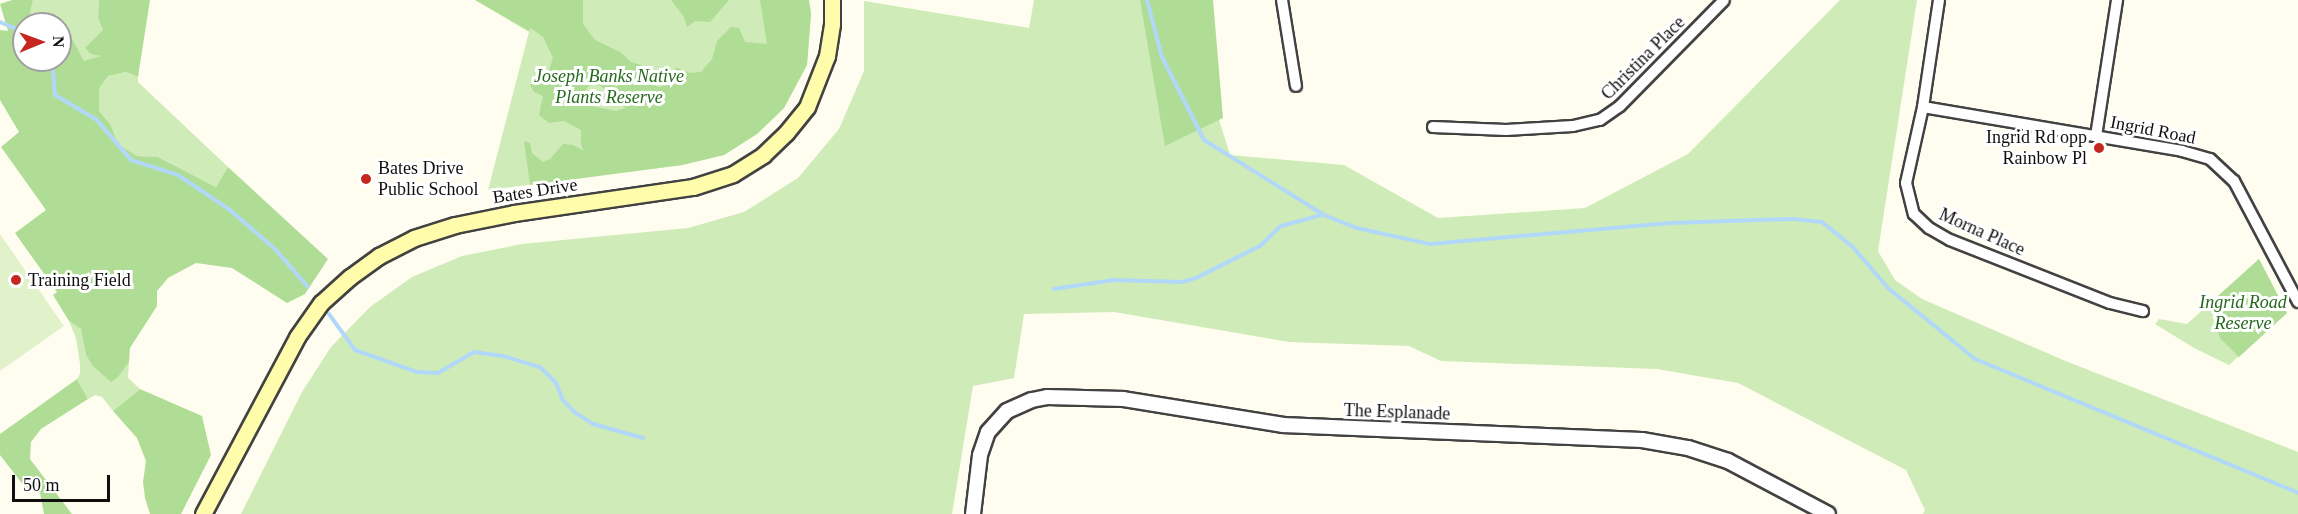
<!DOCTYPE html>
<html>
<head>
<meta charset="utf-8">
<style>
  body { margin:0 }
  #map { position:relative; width:2298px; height:514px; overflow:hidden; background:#fffdf0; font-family:Georgia,serif }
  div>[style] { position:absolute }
  .green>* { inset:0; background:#ceebb8 }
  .forest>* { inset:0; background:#b0dd96 }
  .pitch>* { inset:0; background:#e1f2ca }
  .stream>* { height:4px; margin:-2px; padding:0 2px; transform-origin:2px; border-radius:2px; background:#b2d8f9 }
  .roads { filter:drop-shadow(2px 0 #424242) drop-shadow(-2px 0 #424242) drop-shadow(0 2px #424242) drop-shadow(0 -2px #424242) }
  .minor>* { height:10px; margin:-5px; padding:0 5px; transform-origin:5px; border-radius:5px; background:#fff }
  .tertiary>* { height:14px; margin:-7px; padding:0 7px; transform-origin:7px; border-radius:7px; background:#fff }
  .secondary>* { height:15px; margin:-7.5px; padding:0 7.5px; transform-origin:7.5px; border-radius:7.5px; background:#fffdab }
  .dots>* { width:16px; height:16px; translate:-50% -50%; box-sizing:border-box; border:3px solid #fff; border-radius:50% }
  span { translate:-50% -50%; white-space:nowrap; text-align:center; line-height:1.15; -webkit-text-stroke:6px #fff; paint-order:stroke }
  .street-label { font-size:18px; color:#0f0f0f }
  .park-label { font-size:18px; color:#25691c; font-style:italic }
  .poi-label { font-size:18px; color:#0f0f0f }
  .right { translate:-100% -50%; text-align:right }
  .left { translate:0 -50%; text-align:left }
  .north { position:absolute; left:12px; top:12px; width:60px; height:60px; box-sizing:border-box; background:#fff; border:2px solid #9f9f9f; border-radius:50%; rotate:89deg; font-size:16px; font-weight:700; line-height:24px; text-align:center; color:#0f0f0f }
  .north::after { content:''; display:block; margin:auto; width:21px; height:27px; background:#c52720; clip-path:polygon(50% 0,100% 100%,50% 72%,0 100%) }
  .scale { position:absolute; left:12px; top:475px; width:98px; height:27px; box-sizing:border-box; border:3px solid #0f0f0f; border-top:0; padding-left:8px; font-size:18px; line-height:21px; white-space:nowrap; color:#0f0f0f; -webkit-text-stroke:4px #fff; paint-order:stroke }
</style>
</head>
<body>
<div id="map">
  <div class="green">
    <div style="clip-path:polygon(33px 0,99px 0,98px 18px,103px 30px,97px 39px,102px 56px,94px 61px,84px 61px,70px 34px,60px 35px,60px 24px,38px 24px,29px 18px)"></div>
    <div style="clip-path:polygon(475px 0,809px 0,811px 14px,807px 65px,784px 108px,757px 134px,724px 155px,682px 165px,488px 190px,529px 32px)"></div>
    <div style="clip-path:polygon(1034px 0,1182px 0,1230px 155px,1344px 165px,1438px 218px,1585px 208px,1688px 154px,1840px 0,1917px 0,1878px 251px,1895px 280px,1922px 299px,2063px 360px,2298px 452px,2298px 514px,1923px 514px,1925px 510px,1906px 470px,1738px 383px,1657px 369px,1441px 361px,1409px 346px,1289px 342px,1114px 312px,1024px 314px,1014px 378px,973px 386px,952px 514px,241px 514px,302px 392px,331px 347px,370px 307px,412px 277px,462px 256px,522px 244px,688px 228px,744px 212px,798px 178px,839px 129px,864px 71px,864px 1px,1029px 28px)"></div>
    <div style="clip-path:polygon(126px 72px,138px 77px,138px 82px,228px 167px,216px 187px,158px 157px,137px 156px,118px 144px,111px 125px,99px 111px,99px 89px,108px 76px)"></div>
    <div style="clip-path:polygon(2259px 259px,2287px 313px,2229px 365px,2194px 348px,2155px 324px,2159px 319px,2187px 324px)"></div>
    <div style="clip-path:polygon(69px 321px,81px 329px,86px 355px,119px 376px,129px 362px,128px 378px,140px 389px,113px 411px,102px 397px,95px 395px,88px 399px,77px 379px,80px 374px,80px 364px,76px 338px)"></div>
  </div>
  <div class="forest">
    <div style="clip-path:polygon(12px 0,33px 0,29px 18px,38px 24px,24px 24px,24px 60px,60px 60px,60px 35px,70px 34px,84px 61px,101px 56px,91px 54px,85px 48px,103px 30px,98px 18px,99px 0,150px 0,138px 77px,126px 72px,108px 76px,99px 89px,99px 111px,111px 125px,118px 144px,137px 156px,158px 157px,216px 187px,228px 167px,328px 259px,305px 294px,287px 303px,232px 268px,196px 263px,168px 278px,157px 291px,157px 306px,130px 348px,129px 362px,119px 376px,111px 382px,93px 366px,86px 355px,81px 329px,69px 321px,53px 295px,57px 292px,15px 233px,46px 210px,1px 147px,19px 132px,0 100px,0 30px,8px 31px,0 4px)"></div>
    <div style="clip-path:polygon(evenodd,475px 0,583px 0,583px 24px,595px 40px,620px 52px,631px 62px,647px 67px,647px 77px,651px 84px,659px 87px,672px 84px,677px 78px,675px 67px,690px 73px,701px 72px,712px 59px,717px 41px,731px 27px,739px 28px,745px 42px,767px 44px,760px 0,809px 0,811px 14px,807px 65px,784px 108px,757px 134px,724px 155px,682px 165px,530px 185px,524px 141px,530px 143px,532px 153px,543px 162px,550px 159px,563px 144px,573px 145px,584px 151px,581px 145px,581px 130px,564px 121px,549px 123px,539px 115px,543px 96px,534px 92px,530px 85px,534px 79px,548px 73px,553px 58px,543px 37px,535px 31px,530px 28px,529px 31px,475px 0,593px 80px,620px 101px,625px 108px,616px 111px,587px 105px,585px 91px,593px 80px)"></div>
    <div style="clip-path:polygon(671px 0,729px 0,710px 22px,695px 21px,687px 27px,684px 17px)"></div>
    <div style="clip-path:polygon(1140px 0,1213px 0,1223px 118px,1165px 146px)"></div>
    <div style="clip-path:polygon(2259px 259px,2287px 313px,2239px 357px,2220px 338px,2218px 332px,2221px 323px,2208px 305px)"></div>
    <div style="clip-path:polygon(77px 379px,88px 399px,41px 429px,31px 442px,30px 459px,72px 514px,44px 514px,40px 493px,24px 486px,0 455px,0 434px)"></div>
    <div style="clip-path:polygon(140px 389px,202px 416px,211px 455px,181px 514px,150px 514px,145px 498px,143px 482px,146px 461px,137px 438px,113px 411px)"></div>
  </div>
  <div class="pitch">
    <div style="clip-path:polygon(0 234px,64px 326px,0 371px)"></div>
  </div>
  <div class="stream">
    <div style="left:1147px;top:0;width:59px;rotate:75.3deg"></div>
    <div style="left:1162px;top:57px;width:93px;rotate:63.2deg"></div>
    <div style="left:1204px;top:140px;width:142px;rotate:32deg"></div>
    <div style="left:1324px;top:215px;width:35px;rotate:22deg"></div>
    <div style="left:1357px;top:228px;width:75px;rotate:12.4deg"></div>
    <div style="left:1430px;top:244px;width:241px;rotate:-5deg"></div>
    <div style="left:1670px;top:223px;width:123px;rotate:-1.9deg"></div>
    <div style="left:1793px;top:219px;width:29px;rotate:6deg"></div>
    <div style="left:1822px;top:222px;width:38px;rotate:39deg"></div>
    <div style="left:1852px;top:246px;width:55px;rotate:49.4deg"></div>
    <div style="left:1888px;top:288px;width:112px;rotate:39.2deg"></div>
    <div style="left:1975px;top:359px;width:350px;rotate:22.5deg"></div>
    <div style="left:0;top:22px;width:26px;rotate:23deg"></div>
    <div style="left:52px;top:60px;width:35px;rotate:85deg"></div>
    <div style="left:55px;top:95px;width:49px;rotate:30.8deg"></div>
    <div style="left:97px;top:120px;width:52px;rotate:49.6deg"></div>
    <div style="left:131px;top:160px;width:49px;rotate:17.7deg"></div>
    <div style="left:178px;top:175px;width:63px;rotate:33.9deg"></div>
    <div style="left:230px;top:210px;width:60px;rotate:40.9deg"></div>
    <div style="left:275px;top:249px;width:50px;rotate:49deg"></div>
    <div style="left:1054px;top:289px;width:60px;rotate:-8.7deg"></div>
    <div style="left:1113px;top:280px;width:69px;rotate:1.7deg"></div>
    <div style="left:1182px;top:282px;width:15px;rotate:-16deg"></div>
    <div style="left:1196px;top:278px;width:72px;rotate:-26.6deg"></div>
    <div style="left:1260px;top:246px;width:29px;rotate:-44deg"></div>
    <div style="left:1281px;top:226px;width:42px;rotate:-15deg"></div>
    <div style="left:329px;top:314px;width:44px;rotate:54.2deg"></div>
    <div style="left:355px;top:350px;width:66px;rotate:19.5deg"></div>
    <div style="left:417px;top:372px;width:21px;rotate:3deg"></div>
    <div style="left:438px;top:373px;width:42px;rotate:-30.3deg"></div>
    <div style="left:474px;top:352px;width:29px;rotate:8deg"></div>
    <div style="left:503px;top:356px;width:39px;rotate:17deg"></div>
    <div style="left:540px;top:367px;width:23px;rotate:45deg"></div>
    <div style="left:556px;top:383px;width:18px;rotate:68deg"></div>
    <div style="left:563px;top:400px;width:16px;rotate:47deg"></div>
    <div style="left:574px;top:412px;width:22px;rotate:32deg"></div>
    <div style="left:593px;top:424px;width:52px;rotate:15.6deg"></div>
  </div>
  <div class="roads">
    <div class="minor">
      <div style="left:1282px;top:0;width:87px;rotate:80.8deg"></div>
      <div style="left:1939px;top:0;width:108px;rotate:98.5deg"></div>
      <div style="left:1923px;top:107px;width:78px;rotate:102.6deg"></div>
      <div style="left:1906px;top:183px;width:32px;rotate:76deg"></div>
      <div style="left:1914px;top:214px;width:21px;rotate:43deg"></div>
      <div style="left:1929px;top:228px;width:24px;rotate:30deg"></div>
      <div style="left:1950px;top:240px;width:172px;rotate:21.5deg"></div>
      <div style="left:2110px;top:303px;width:34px;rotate:14deg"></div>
      <div style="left:1923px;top:107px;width:263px;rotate:9.6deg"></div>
      <div style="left:2182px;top:151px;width:29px;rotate:16deg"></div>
      <div style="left:2210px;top:159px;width:33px;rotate:43deg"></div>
      <div style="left:2234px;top:181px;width:137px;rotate:62.1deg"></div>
      <div style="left:1433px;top:127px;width:73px;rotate:2.4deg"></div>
      <div style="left:1506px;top:130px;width:67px;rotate:-3.4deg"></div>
      <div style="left:1573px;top:126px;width:28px;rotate:-13deg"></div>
      <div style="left:1600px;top:120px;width:24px;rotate:-35deg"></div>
      <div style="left:1620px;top:106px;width:148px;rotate:-45.5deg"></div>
      <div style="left:2096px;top:136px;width:138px;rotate:-81.2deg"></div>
    </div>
    <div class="tertiary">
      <div style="left:973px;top:514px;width:59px;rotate:-83.2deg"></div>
      <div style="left:980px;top:455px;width:24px;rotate:-71deg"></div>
      <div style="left:988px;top:432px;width:28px;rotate:-48deg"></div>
      <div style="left:1007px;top:411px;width:27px;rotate:-24deg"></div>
      <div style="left:1032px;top:400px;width:15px;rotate:-11deg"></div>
      <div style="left:1047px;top:397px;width:76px;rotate:1.5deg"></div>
      <div style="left:1123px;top:399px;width:162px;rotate:9.2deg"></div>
      <div style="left:1283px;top:425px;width:359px;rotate:2.4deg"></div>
      <div style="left:1642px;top:440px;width:47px;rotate:9.9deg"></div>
      <div style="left:1688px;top:448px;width:42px;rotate:18deg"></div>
      <div style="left:1728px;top:461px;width:113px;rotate:27.9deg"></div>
    </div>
    <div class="secondary">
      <div style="left:203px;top:514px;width:200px;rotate:-62deg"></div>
      <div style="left:297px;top:337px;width:42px;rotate:-54.8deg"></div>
      <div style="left:321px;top:303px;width:39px;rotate:-42deg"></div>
      <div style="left:350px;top:277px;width:36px;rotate:-36deg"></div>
      <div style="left:379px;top:256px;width:39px;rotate:-27deg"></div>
      <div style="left:414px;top:238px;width:43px;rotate:-17.6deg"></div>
      <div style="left:455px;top:225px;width:60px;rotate:-11.5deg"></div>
      <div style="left:514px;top:213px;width:181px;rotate:-8.3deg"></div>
      <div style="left:693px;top:187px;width:42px;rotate:-18deg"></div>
      <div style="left:733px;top:174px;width:36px;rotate:-32deg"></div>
      <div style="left:763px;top:155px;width:32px;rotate:-44deg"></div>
      <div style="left:786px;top:133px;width:33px;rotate:-51deg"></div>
      <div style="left:807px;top:107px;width:55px;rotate:-68.6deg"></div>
      <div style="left:827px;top:56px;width:32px;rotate:-81deg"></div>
      <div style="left:832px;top:24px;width:24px;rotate:-90deg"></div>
    </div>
  </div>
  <div class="dots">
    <div style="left:2099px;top:148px;background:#c52720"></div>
    <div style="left:366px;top:179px;background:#c52720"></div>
    <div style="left:16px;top:280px;background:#c52720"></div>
  </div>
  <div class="street-label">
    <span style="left:1643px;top:58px;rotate:-45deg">Christina Place</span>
    <span style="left:2153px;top:130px;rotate:11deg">Ingrid Road</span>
    <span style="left:535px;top:191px;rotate:-9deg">Bates Drive</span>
    <span style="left:1982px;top:232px;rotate:24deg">Morna Place</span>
    <span style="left:1397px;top:412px;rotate:2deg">The Esplanade</span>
  </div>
  <div class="park-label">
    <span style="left:609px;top:87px">Joseph Banks Native<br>Plants Reserve</span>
    <span style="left:2243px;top:313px">Ingrid Road<br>Reserve</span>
  </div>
  <div class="poi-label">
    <span class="right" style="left:2087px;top:148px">Ingrid Rd opp<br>Rainbow Pl</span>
    <span class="left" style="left:378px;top:179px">Bates Drive<br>Public School</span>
    <span class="left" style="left:28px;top:280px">Training Field</span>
  </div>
  <div class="north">N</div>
  <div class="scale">50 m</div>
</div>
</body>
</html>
